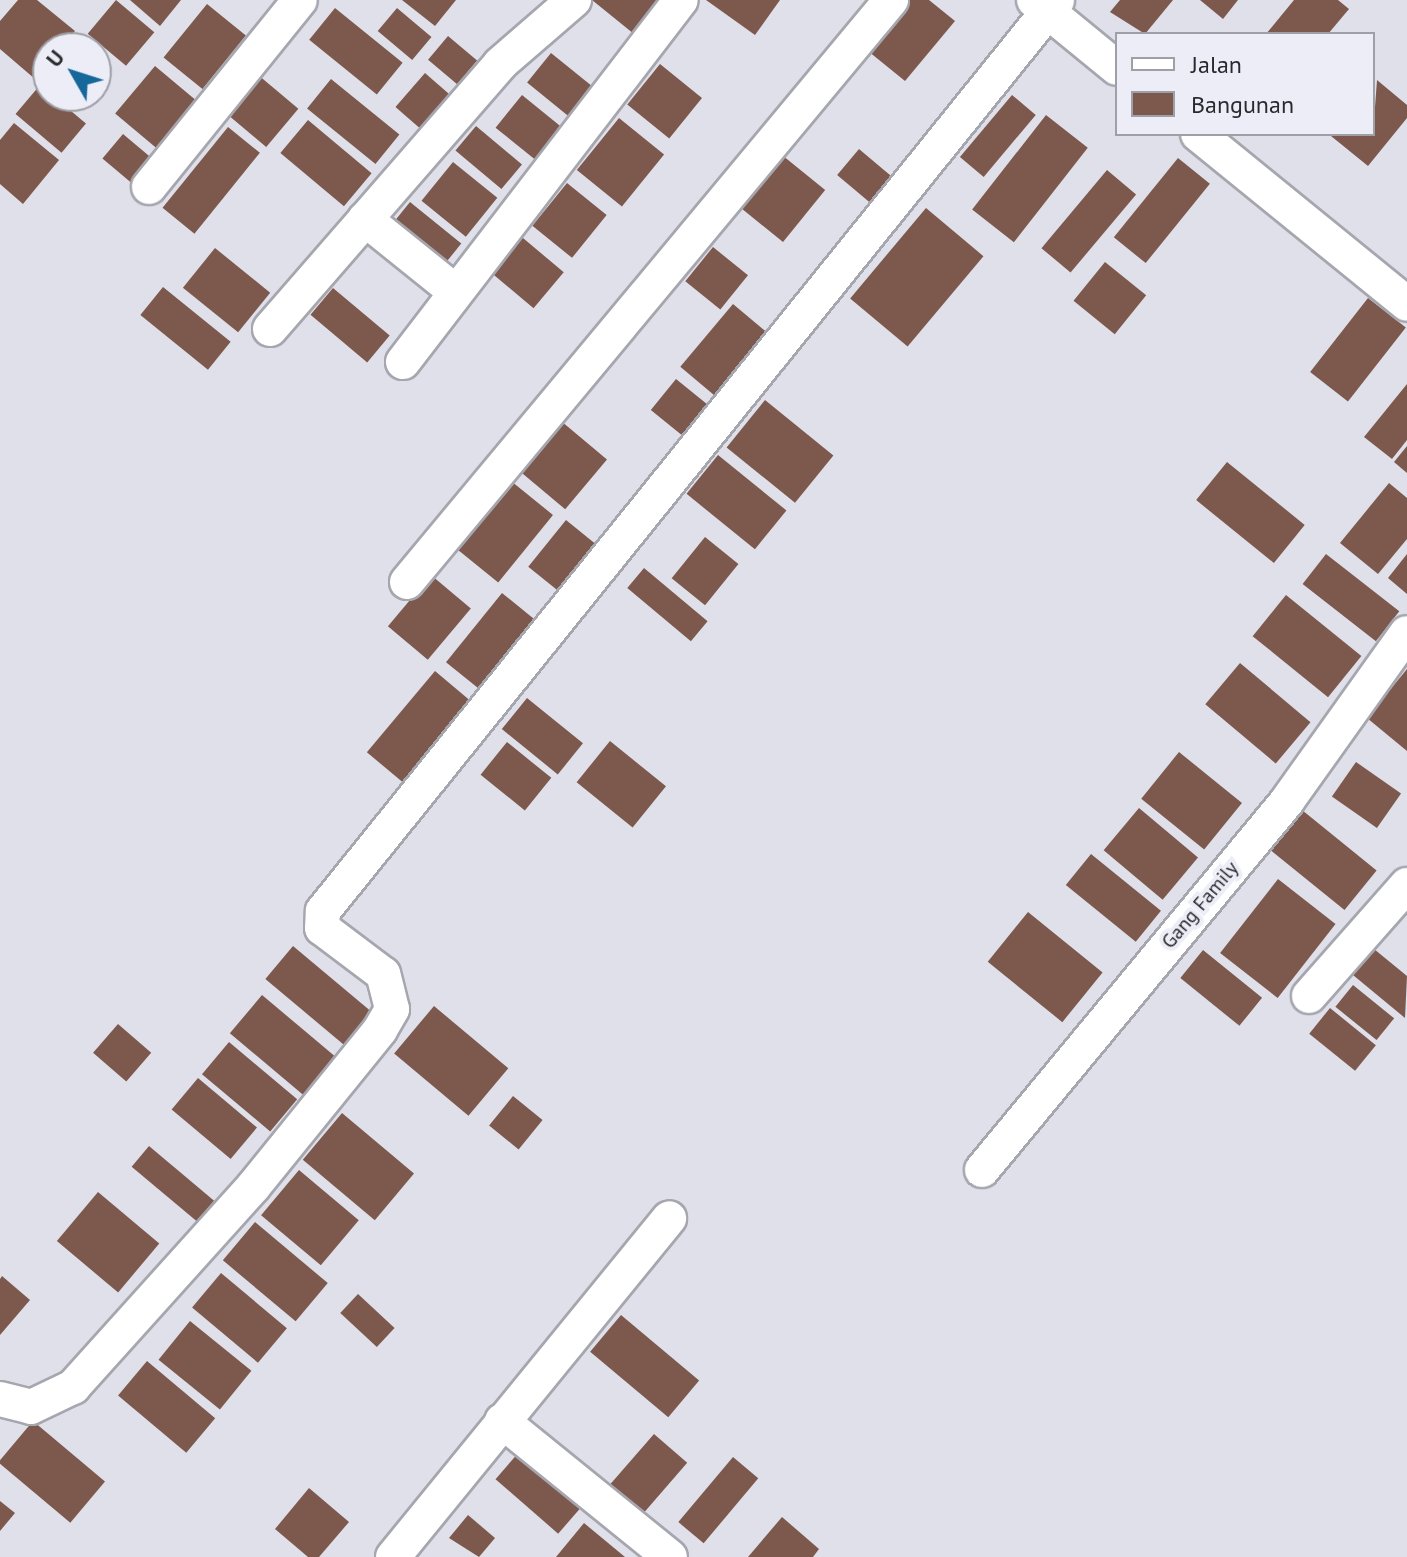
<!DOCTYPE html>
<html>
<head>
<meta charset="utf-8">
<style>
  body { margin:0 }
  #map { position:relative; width:1407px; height:1557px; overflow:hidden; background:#e0e0ea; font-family:"PT Sans",sans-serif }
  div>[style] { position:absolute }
  .building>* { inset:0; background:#7d584d; transform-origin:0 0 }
  .roads { filter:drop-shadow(2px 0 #a6a6af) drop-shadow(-2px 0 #a6a6af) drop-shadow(0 2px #a6a6af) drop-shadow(0 -2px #a6a6af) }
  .street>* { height:34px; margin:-17px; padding:0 17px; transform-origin:17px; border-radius:17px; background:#fff }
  span { translate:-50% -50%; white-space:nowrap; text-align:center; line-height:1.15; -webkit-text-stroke:8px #ededf7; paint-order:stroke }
  .street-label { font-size:20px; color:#2a2a2e }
  .legend { position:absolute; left:1115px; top:32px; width:260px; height:104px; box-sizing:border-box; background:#ededf7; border:2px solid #9f9fa7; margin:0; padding:10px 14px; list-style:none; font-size:24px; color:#2a2a2e }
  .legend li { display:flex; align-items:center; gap:16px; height:40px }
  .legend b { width:40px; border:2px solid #9f9fa7 }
  .north { position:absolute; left:32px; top:32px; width:80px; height:80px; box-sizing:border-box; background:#ededf7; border:2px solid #9f9fa7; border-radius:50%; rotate:309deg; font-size:22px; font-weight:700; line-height:32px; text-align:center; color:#2a2a2e }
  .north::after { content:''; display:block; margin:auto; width:28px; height:36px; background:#156899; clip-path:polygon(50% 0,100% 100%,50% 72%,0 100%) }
</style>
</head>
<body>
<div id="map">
  <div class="building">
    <div style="clip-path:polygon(18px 0,37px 0,75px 31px,61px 48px,48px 48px,48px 63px,35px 79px,0 49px,0 21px)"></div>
    <div style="left:116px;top:0;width:50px;height:44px;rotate:40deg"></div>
    <div style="clip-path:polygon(130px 0,181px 0,160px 26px)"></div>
    <div style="clip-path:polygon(402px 0,456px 0,435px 26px)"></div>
    <div style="clip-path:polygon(592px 0,662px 0,634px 34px)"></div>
    <div style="clip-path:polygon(706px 0,780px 0,755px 35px)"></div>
    <div style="clip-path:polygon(909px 0,929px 0,955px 21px,905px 81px,868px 51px)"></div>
    <div style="clip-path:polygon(1120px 0,1173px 0,1145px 34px,1110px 12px)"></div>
    <div style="clip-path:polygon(1200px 0,1238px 0,1223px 19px)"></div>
    <div style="clip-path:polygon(1294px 0,1338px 0,1349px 9px,1328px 34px,1266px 34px)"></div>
    <div style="left:207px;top:4px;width:50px;height:69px;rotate:39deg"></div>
    <div style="left:335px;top:8px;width:87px;height:41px;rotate:39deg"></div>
    <div style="left:397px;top:8px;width:45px;height:30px;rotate:40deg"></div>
    <div style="left:448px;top:36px;width:38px;height:31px;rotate:40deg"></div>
    <div style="left:551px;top:53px;width:53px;height:38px;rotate:39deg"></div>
    <div style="left:660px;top:64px;width:54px;height:52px;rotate:39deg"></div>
    <div style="left:155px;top:66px;width:62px;height:62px;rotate:40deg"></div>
    <div style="left:425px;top:73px;width:38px;height:45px;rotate:41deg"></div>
    <div style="left:257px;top:74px;width:54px;height:50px;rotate:40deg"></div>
    <div style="left:331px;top:79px;width:88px;height:38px;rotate:39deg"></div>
    <div style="clip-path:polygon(1377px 80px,1407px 105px,1407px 118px,1368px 166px,1331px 136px,1373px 134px)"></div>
    <div style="left:40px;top:85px;width:60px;height:38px;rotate:40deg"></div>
    <div style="left:522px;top:95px;width:50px;height:42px;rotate:39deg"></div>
    <div style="left:1012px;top:95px;width:31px;height:81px;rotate:40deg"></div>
    <div style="left:1046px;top:115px;width:53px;height:120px;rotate:38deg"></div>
    <div style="left:619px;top:118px;width:58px;height:67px;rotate:39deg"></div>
    <div style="left:308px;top:120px;width:83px;height:43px;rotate:40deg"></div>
    <div style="clip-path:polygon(14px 123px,59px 160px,23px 204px,0 184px,0 140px)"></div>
    <div style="left:476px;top:126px;width:60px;height:32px;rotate:40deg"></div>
    <div style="left:228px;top:127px;width:41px;height:104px;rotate:39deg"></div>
    <div style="left:123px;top:134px;width:45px;height:32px;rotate:40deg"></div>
    <div style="left:859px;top:149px;width:52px;height:34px;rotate:40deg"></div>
    <div style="left:777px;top:151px;width:62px;height:67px;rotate:39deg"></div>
    <div style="left:1178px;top:158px;width:41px;height:102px;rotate:39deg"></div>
    <div style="left:453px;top:162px;width:57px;height:50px;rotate:39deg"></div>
    <div style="left:1107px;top:170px;width:38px;height:102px;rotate:40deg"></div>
    <div style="left:567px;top:183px;width:51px;height:55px;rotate:39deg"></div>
    <div style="left:410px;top:202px;width:66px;height:27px;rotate:39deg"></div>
    <div style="left:926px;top:208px;width:75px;height:118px;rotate:40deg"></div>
    <div style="left:517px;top:233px;width:61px;height:47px;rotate:40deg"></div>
    <div style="left:713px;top:247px;width:45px;height:44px;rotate:39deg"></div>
    <div style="left:215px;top:248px;width:71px;height:51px;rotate:39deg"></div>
    <div style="left:1105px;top:262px;width:53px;height:50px;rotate:39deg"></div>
    <div style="left:163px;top:287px;width:87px;height:36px;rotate:39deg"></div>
    <div style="left:333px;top:288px;width:74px;height:35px;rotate:40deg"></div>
    <div style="left:1368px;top:298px;width:48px;height:94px;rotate:38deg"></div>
    <div style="left:733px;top:304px;width:56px;height:82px;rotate:40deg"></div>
    <div style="left:676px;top:379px;width:54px;height:40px;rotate:39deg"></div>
    <div style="clip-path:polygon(1407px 384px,1407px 440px,1392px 459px,1364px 437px)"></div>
    <div style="left:765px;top:400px;width:88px;height:61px;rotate:39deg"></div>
    <div style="left:561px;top:421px;width:60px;height:65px;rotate:40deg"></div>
    <div style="clip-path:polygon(1407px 446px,1407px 473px,1394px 462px)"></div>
    <div style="left:718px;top:455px;width:88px;height:50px;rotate:39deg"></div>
    <div style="left:1227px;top:462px;width:100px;height:49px;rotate:39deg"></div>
    <div style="left:511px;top:481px;width:54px;height:87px;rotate:39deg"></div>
    <div style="clip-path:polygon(1389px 483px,1407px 498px,1407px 539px,1378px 574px,1340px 543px)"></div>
    <div style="left:566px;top:520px;width:48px;height:60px;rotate:39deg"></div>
    <div style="left:705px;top:537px;width:43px;height:53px;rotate:39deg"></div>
    <div style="left:1326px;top:554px;width:93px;height:38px;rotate:38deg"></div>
    <div style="clip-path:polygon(1407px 554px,1407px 594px,1388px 578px)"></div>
    <div style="left:644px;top:568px;width:83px;height:26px;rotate:40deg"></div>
    <div style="left:431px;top:575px;width:52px;height:67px;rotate:40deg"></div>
    <div style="left:502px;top:593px;width:48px;height:89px;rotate:39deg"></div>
    <div style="left:1286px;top:595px;width:97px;height:53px;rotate:39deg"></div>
    <div style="left:1240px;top:663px;width:92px;height:54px;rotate:40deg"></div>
    <div style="clip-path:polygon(1407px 669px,1407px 751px,1367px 718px)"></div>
    <div style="left:435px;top:671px;width:50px;height:106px;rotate:40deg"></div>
    <div style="left:527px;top:698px;width:72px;height:40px;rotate:39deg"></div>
    <div style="left:610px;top:741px;width:72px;height:53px;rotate:39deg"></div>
    <div style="left:507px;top:742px;width:57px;height:42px;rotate:39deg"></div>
    <div style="left:1179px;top:752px;width:81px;height:60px;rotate:39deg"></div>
    <div style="left:1356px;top:762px;width:55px;height:42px;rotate:35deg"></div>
    <div style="left:1139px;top:808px;width:77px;height:55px;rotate:40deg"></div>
    <div style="left:1302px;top:810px;width:96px;height:51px;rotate:39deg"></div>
    <div style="left:1091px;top:854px;width:90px;height:40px;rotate:39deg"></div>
    <div style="left:1278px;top:879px;width:73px;height:94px;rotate:38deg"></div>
    <div style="left:1028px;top:912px;width:96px;height:64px;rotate:39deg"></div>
    <div style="left:293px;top:946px;width:104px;height:43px;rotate:40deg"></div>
    <div style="clip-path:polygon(1374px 949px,1407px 976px,1405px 1018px,1353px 975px)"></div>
    <div style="left:1203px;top:950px;width:76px;height:36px;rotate:39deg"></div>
    <div style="left:1353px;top:985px;width:53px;height:28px;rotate:39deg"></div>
    <div style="left:262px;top:995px;width:99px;height:50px;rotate:40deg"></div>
    <div style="left:434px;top:1006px;width:97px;height:62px;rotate:40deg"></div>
    <div style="left:1330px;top:1008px;width:59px;height:33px;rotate:39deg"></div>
    <div style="left:118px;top:1024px;width:44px;height:38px;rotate:41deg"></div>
    <div style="left:229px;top:1042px;width:89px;height:42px;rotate:40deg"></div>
    <div style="left:198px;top:1078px;width:77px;height:41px;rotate:40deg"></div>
    <div style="left:513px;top:1096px;width:38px;height:38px;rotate:39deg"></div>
    <div style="left:342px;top:1113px;width:94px;height:61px;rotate:40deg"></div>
    <div style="left:149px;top:1146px;width:85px;height:27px;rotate:40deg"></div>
    <div style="left:299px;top:1170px;width:78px;height:59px;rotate:40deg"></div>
    <div style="left:98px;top:1192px;width:80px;height:64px;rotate:40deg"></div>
    <div style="left:255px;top:1222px;width:95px;height:50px;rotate:40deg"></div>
    <div style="left:221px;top:1273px;width:86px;height:45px;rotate:40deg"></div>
    <div style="clip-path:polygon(2px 1276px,30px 1300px,0 1335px,0 1279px)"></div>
    <div style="left:358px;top:1294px;width:50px;height:26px;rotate:43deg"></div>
    <div style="left:621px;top:1315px;width:102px;height:48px;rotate:40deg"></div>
    <div style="left:190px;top:1321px;width:79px;height:50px;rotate:39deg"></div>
    <div style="left:147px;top:1361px;width:89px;height:45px;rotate:40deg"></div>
    <div style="left:33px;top:1421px;width:94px;height:54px;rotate:40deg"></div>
    <div style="left:654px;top:1434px;width:44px;height:70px;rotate:41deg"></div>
    <div style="left:527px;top:1443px;width:83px;height:48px;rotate:41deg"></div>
    <div style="left:733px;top:1457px;width:33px;height:85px;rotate:40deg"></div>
    <div style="clip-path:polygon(309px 1488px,349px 1522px,319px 1557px,308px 1557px,275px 1529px)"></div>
    <div style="clip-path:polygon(0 1501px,15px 1513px,0 1531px)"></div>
    <div style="clip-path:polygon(468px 1515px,495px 1538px,479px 1557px,449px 1538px)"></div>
    <div style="clip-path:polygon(782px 1517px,819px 1549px,813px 1557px,748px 1557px)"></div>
    <div style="clip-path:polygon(584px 1523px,625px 1557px,556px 1557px)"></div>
  </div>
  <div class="roads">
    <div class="street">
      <div style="left:1034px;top:0;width:107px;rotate:39.3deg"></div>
      <div style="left:1198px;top:134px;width:269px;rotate:39.1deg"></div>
      <div style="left:149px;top:187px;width:240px;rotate:-51.1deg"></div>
      <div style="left:365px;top:219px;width:112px;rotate:38.8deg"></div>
      <div style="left:270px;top:329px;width:351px;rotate:-49deg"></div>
      <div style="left:500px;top:64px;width:98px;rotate:-40.9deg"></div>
      <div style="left:403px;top:362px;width:456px;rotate:-52.5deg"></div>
      <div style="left:407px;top:582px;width:757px;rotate:-50.25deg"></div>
      <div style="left:1309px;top:996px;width:148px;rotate:-48.6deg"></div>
      <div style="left:982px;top:1170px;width:479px;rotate:-50.4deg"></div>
      <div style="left:1287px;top:801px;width:206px;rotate:-54.5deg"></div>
      <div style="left:0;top:1399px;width:32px;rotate:14deg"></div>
      <div style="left:31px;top:1407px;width:47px;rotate:-25.5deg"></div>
      <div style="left:73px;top:1387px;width:269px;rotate:-48deg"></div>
      <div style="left:253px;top:1187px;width:202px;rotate:-51deg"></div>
      <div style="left:380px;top:1030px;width:24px;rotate:-60deg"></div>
      <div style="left:392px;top:1009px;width:36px;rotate:-104deg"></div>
      <div style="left:383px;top:974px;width:76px;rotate:-143deg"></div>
      <div style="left:322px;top:928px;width:17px;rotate:-87deg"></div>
      <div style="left:323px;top:911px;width:1170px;rotate:-51.14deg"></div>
      <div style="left:502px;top:1421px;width:216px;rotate:39deg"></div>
      <div style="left:393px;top:1557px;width:437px;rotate:-50.8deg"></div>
    </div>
  </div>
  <div class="street-label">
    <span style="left:1200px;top:905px;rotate:-50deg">Gang Family</span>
  </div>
  <ul class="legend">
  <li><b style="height:10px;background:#fff"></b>Jalan</li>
  <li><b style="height:22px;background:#7d584d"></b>Bangunan</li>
  </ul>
  <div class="north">U</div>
</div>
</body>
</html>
